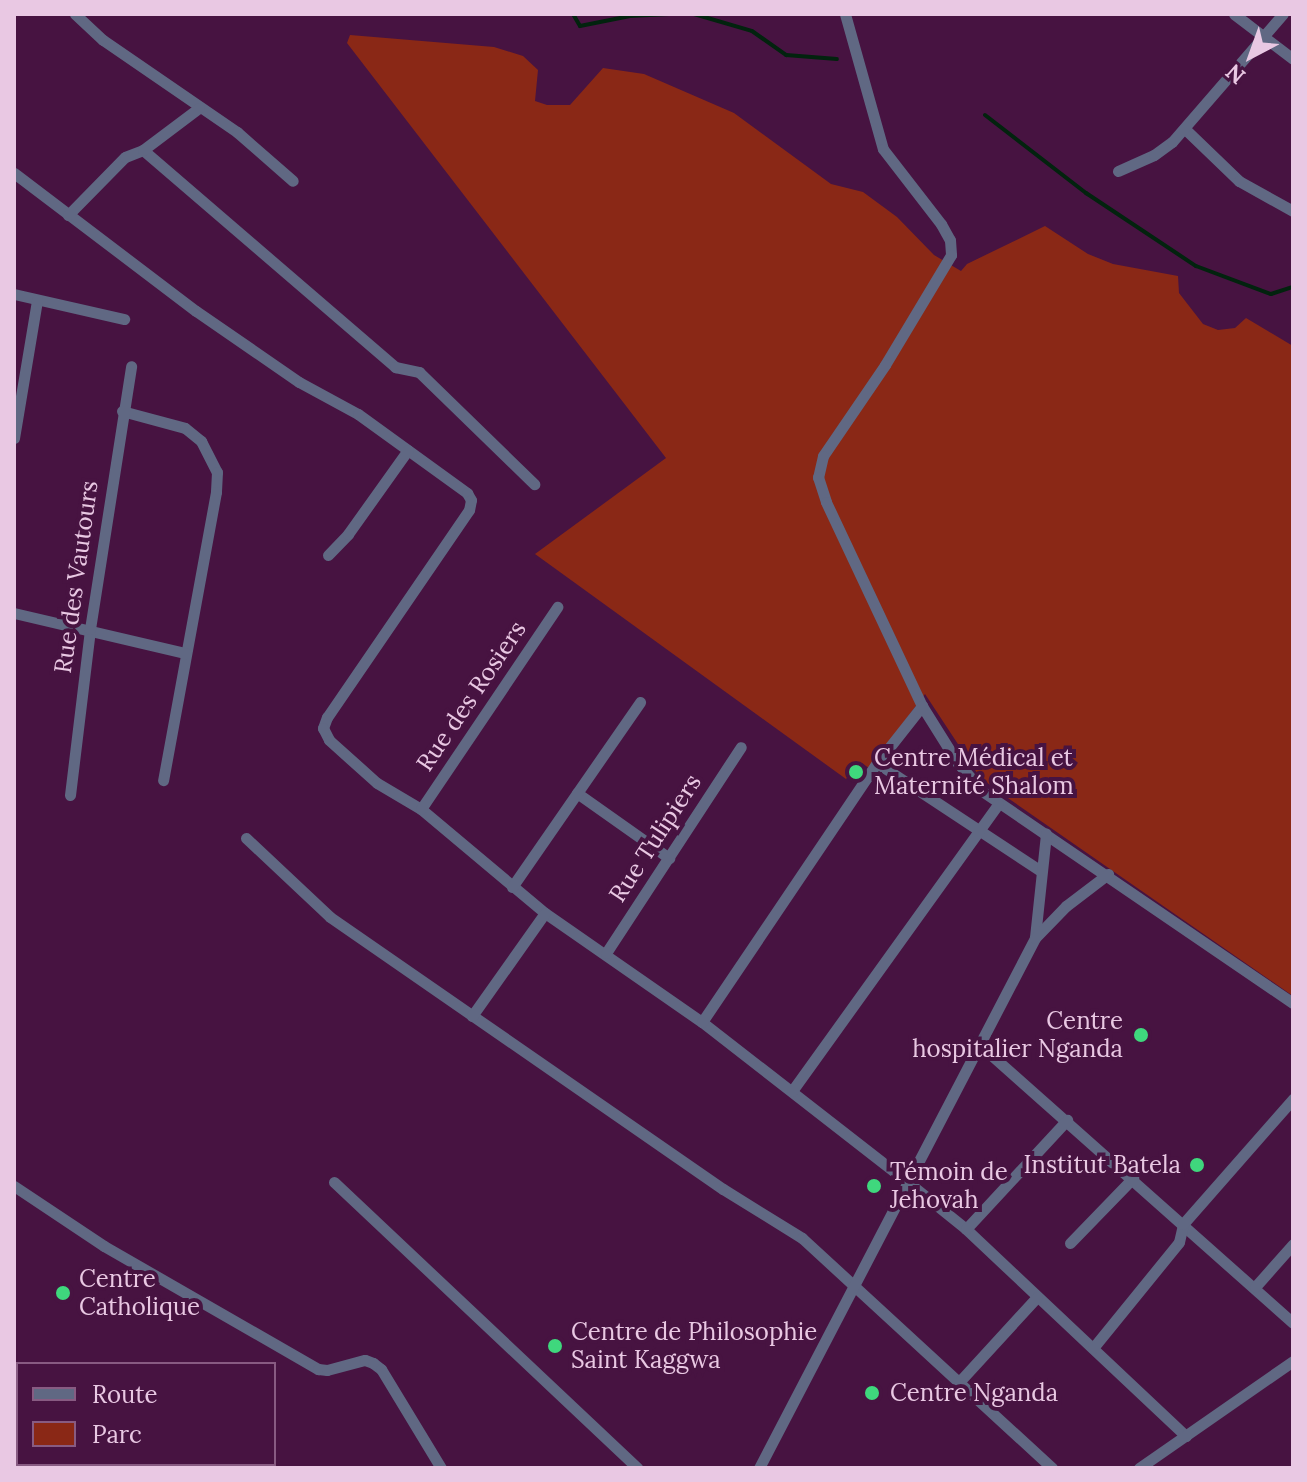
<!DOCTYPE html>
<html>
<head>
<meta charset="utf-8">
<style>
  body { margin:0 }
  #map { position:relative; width:1307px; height:1482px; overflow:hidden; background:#471341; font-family:Lora,serif }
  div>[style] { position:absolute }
  .green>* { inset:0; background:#8a2816 }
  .stream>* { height:4px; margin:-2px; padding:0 2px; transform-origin:2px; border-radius:2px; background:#02230e }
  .street>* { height:11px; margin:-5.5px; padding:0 5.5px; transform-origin:5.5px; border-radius:5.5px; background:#606883 }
  .dots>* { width:22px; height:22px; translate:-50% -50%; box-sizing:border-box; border:4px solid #471341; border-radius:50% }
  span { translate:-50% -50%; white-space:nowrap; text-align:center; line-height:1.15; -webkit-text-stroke:8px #471341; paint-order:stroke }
  .street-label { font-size:24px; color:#e9c8e3 }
  .poi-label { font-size:24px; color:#e9c8e3 }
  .left { translate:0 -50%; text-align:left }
  .right { translate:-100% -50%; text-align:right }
  .frame { position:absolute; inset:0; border:16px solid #e9c8e3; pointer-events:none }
  .legend { position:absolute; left:16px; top:1362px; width:260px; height:104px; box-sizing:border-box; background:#471341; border:2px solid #885b82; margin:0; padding:10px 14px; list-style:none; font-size:24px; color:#e9c8e3 }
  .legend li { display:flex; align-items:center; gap:16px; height:40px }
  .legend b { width:40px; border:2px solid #885b82 }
  .north { position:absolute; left:1211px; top:16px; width:80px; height:80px; -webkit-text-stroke:6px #471341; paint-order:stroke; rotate:221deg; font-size:22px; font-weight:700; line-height:32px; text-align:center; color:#e9c8e3 }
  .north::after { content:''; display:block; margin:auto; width:28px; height:36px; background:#e9c8e3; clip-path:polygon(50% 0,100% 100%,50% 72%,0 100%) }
</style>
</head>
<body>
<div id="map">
  <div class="green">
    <div style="clip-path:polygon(350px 35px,494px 47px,523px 56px,538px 70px,535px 101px,547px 105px,570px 105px,603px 68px,644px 74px,734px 113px,831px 184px,863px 192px,897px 217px,934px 255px,961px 271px,967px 264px,1045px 226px,1088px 254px,1113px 264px,1178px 276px,1179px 293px,1203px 324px,1218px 330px,1235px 328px,1246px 318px,1293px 346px,1293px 996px,992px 787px,977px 773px,925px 694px,869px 768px,860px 762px,846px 779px,535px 554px,666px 458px,347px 43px)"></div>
  </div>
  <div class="stream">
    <div style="left:573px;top:14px;width:14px;rotate:60deg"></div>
    <div style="left:580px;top:26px;width:51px;rotate:-11.3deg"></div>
    <div style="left:630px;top:16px;width:39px;rotate:-3deg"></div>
    <div style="left:694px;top:14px;width:60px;rotate:16.3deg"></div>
    <div style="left:752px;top:31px;width:42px;rotate:35.2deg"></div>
    <div style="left:786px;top:55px;width:51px;rotate:4.5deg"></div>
    <div style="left:985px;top:115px;width:128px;rotate:37.7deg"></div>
    <div style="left:1086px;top:193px;width:132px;rotate:33.6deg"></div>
    <div style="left:1196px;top:266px;width:80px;rotate:20.5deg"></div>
    <div style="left:1271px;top:294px;width:23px;rotate:-18deg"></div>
  </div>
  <div class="street">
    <div style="left:75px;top:14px;width:38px;rotate:43deg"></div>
    <div style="left:103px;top:40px;width:163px;rotate:34.5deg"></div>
    <div style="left:237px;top:132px;width:74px;rotate:41.2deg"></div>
    <div style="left:845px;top:14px;width:140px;rotate:74.3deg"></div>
    <div style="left:883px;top:149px;width:95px;rotate:52.3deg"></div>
    <div style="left:941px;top:224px;width:18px;rotate:61deg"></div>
    <div style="left:950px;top:240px;width:15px;rotate:86deg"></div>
    <div style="left:951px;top:255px;width:128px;rotate:121deg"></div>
    <div style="left:885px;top:365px;width:110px;rotate:124.3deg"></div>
    <div style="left:823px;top:456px;width:22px;rotate:103deg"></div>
    <div style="left:818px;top:477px;width:26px;rotate:72deg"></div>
    <div style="left:826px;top:502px;width:225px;rotate:64.8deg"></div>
    <div style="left:922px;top:706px;width:66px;rotate:58deg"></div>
    <div style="left:957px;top:762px;width:38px;rotate:49deg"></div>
    <div style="left:982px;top:791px;width:376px;rotate:34.3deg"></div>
    <div style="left:1234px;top:14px;width:74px;rotate:37.3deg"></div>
    <div style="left:1185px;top:129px;width:75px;rotate:43.9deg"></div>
    <div style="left:1239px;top:181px;width:62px;rotate:29.1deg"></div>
    <div style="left:143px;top:150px;width:333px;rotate:40.7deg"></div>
    <div style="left:395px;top:367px;width:25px;rotate:12deg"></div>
    <div style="left:419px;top:372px;width:161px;rotate:44.2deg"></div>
    <div style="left:1118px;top:171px;width:39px;rotate:-24deg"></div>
    <div style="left:1154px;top:155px;width:22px;rotate:-36deg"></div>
    <div style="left:1172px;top:142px;width:169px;rotate:-49.1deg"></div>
    <div style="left:14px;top:173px;width:228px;rotate:37.2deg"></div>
    <div style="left:196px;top:311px;width:125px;rotate:34.6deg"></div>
    <div style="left:299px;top:382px;width:67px;rotate:28.5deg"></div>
    <div style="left:358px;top:414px;width:135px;rotate:35.9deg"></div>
    <div style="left:467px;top:493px;width:8px;rotate:60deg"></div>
    <div style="left:471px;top:500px;width:10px;rotate:101deg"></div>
    <div style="left:469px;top:510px;width:251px;rotate:124.4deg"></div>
    <div style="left:327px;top:717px;width:12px;rotate:110deg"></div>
    <div style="left:323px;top:728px;width:13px;rotate:63deg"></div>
    <div style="left:329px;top:740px;width:64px;rotate:41.9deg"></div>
    <div style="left:377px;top:783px;width:51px;rotate:30.6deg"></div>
    <div style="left:421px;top:809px;width:162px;rotate:40deg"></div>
    <div style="left:545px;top:913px;width:191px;rotate:34.8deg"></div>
    <div style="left:702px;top:1022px;width:262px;rotate:37.9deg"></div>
    <div style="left:909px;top:1183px;width:73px;rotate:38.9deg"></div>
    <div style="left:966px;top:1229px;width:302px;rotate:43.3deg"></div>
    <div style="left:68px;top:215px;width:81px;rotate:-45.5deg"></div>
    <div style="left:125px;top:157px;width:19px;rotate:-21deg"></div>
    <div style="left:143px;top:150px;width:70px;rotate:-36.9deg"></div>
    <div style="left:14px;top:294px;width:113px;rotate:12.8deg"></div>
    <div style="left:122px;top:411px;width:65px;rotate:15.1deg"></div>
    <div style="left:185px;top:428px;width:21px;rotate:39deg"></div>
    <div style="left:201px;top:441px;width:35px;rotate:63deg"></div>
    <div style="left:217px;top:472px;width:20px;rotate:93deg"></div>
    <div style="left:216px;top:492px;width:293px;rotate:100.4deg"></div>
    <div style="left:14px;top:438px;width:140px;rotate:-80.5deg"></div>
    <div style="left:328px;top:555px;width:29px;rotate:-46deg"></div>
    <div style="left:348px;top:534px;width:103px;rotate:-54.5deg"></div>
    <div style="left:14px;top:613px;width:176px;rotate:13.2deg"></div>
    <div style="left:877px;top:763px;width:196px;rotate:33.4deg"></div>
    <div style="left:577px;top:793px;width:113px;rotate:35.2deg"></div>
    <div style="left:70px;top:795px;width:167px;rotate:-83.1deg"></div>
    <div style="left:90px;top:629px;width:266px;rotate:-81.1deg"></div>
    <div style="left:421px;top:809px;width:244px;rotate:-56deg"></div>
    <div style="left:246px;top:838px;width:115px;rotate:43.2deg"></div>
    <div style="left:330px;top:917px;width:478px;rotate:34.7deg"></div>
    <div style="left:723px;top:1189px;width:93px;rotate:31.8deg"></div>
    <div style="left:802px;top:1238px;width:340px;rotate:42.6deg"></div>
    <div style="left:512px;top:887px;width:225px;rotate:-55.3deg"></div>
    <div style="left:1035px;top:937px;width:104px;rotate:-83.9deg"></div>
    <div style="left:606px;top:953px;width:246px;rotate:-56.8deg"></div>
    <div style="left:472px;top:1016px;width:126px;rotate:-54.7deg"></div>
    <div style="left:702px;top:1022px;width:313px;rotate:-56deg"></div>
    <div style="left:877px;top:763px;width:73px;rotate:-51.7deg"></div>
    <div style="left:981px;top:1046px;width:417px;rotate:41.6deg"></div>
    <div style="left:792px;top:1091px;width:353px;rotate:-54.3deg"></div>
    <div style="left:334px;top:1182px;width:417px;rotate:43.3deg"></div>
    <div style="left:14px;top:1186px;width:108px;rotate:33.7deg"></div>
    <div style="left:104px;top:1246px;width:247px;rotate:29.9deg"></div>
    <div style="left:318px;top:1369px;width:9px;rotate:6deg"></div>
    <div style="left:327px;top:1370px;width:39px;rotate:-15deg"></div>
    <div style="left:365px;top:1360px;width:9px;rotate:21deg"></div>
    <div style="left:373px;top:1363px;width:10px;rotate:37deg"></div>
    <div style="left:381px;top:1369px;width:116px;rotate:58.8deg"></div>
    <div style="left:966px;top:1229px;width:149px;rotate:-47.2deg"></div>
    <div style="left:1070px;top:1243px;width:91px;rotate:-45.9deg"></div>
    <div style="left:1255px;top:1287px;width:57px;rotate:-48.5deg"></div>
    <div style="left:1093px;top:1348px;width:136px;rotate:-50.9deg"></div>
    <div style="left:1179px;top:1242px;width:18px;rotate:-77deg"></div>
    <div style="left:1183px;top:1224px;width:167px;rotate:-48.7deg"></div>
    <div style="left:960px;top:1381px;width:114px;rotate:-47.5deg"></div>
    <div style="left:759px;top:1468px;width:598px;rotate:-62.49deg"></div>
    <div style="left:1035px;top:938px;width:45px;rotate:-45.9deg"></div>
    <div style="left:1066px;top:906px;width:53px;rotate:-37.3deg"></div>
    <div style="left:1139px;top:1468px;width:188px;rotate:-34.8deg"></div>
  </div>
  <div class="dots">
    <div style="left:856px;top:772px;background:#3fd77d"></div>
    <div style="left:1141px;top:1035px;background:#3fd77d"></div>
    <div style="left:1197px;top:1165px;background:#3fd77d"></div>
    <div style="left:874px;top:1186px;background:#3fd77d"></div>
    <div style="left:63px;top:1293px;background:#3fd77d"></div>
    <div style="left:555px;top:1346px;background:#3fd77d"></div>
    <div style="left:872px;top:1393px;background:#3fd77d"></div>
  </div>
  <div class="street-label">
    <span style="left:76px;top:577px;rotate:-82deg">Rue des Vautours</span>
    <span style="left:471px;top:696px;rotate:-56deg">Rue des Rosiers</span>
    <span style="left:655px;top:838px;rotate:-57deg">Rue Tulipiers</span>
  </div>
  <div class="poi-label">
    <span class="left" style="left:874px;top:772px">Centre Médical et<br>Maternité Shalom</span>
    <span class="right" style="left:1123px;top:1035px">Centre<br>hospitalier Nganda</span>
    <span class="right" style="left:1181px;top:1165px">Institut Batela</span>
    <span class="left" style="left:890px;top:1186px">Témoin de<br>Jehovah</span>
    <span class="left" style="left:79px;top:1293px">Centre<br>Catholique</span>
    <span class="left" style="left:571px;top:1346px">Centre de Philosophie<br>Saint Kaggwa</span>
    <span class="left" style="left:890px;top:1393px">Centre Nganda</span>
  </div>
  <div class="frame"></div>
  <ul class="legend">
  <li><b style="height:10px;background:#606883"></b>Route</li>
  <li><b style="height:22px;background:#8a2816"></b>Parc</li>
  </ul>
  <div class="north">N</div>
</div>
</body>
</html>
